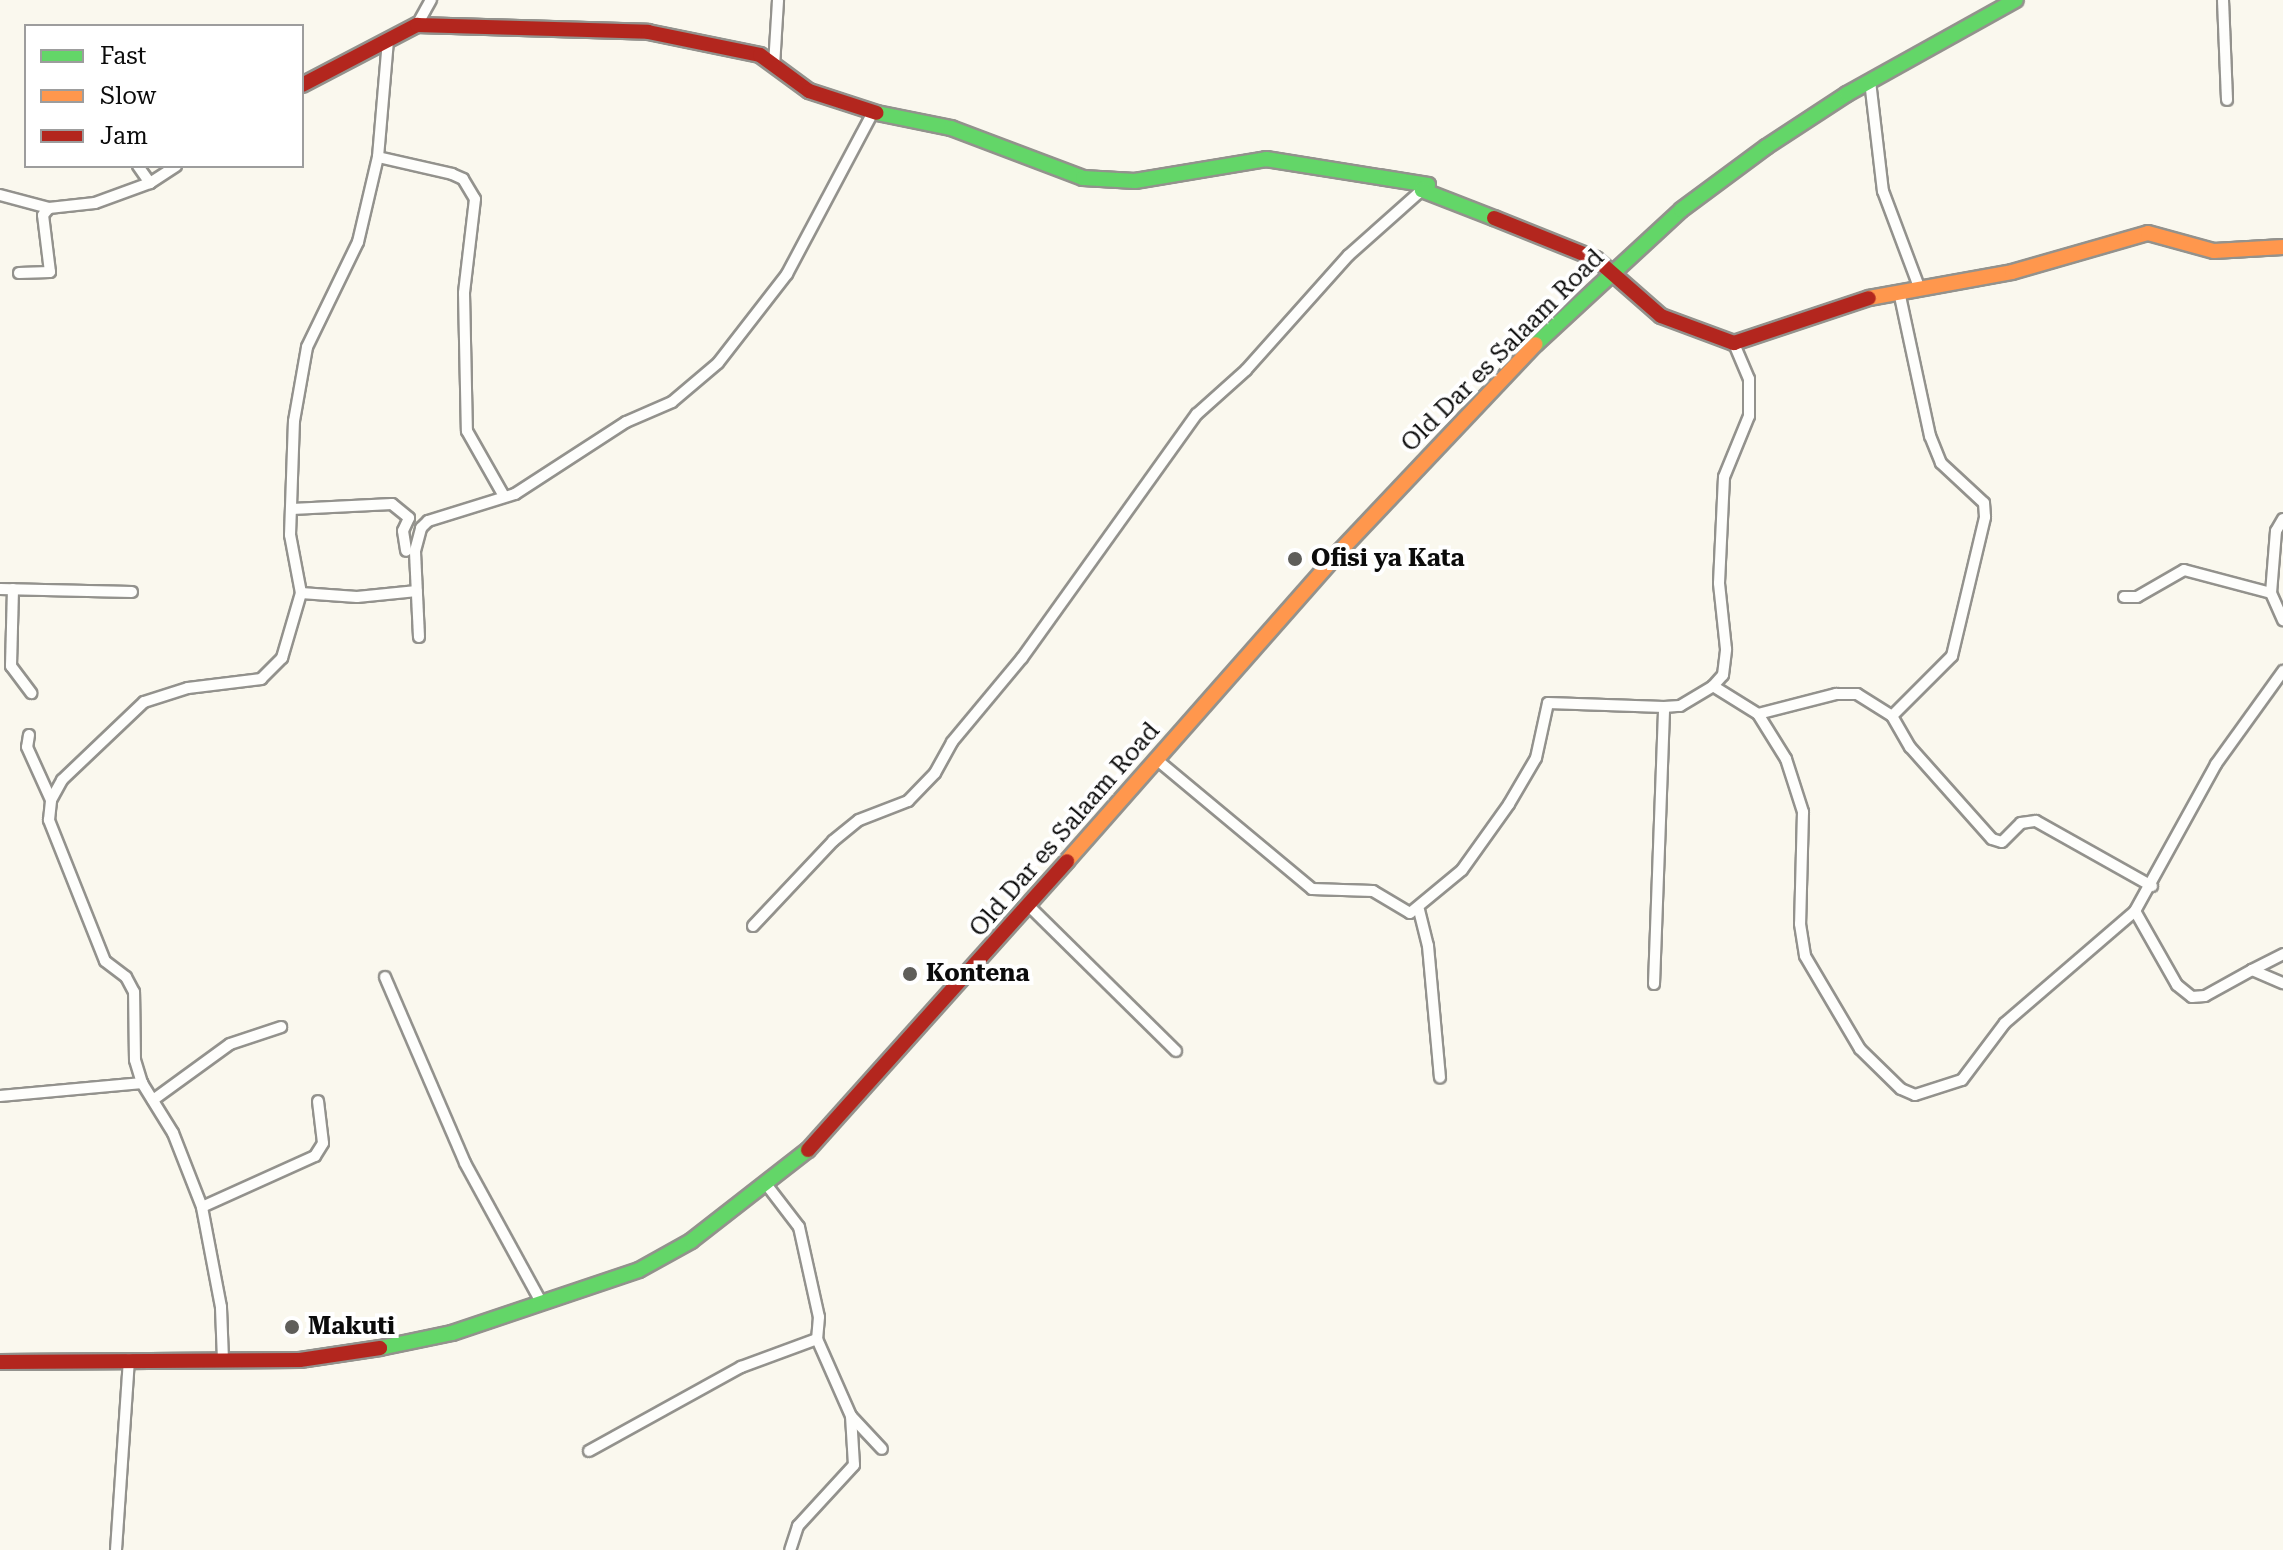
<!DOCTYPE html>
<html>
<head>
<meta charset="utf-8">
<style>
  body { margin:0 }
  #map { position:relative; width:2283px; height:1550px; overflow:hidden; background:#faf8ee; font-family:"Roboto Serif",serif }
  div>[style] { position:absolute }
  .roads { filter:drop-shadow(2px 0 #93928d) drop-shadow(-2px 0 #93928d) drop-shadow(0 2px #93928d) drop-shadow(0 -2px #93928d) }
  .street>* { height:10px; margin:-5px; padding:0 5px; transform-origin:5px; border-radius:5px; background:#fefefc }
  .fast>* { height:14px; margin:-7px; padding:0 7px; transform-origin:7px; border-radius:7px; background:#63d668 }
  .slow>* { height:14px; margin:-7px; padding:0 7px; transform-origin:7px; border-radius:7px; background:#ff974d }
  .jam>* { height:14px; margin:-7px; padding:0 7px; transform-origin:7px; border-radius:7px; background:#b3261e }
  .dots>* { width:22px; height:22px; translate:-50% -50%; box-sizing:border-box; border:4px solid #fff; border-radius:50% }
  span { translate:-50% -50%; white-space:nowrap; text-align:center; line-height:1.15; -webkit-text-stroke:8px #fff; paint-order:stroke }
  .street-label { font-size:24px; color:#0b0b0b }
  .poi-label { font-size:24px; color:#0b0b0b; font-weight:700 }
  .left { translate:0 -50%; text-align:left }
  .legend { position:absolute; left:24px; top:24px; width:280px; height:144px; box-sizing:border-box; background:#fff; border:2px solid #9d9d9d; margin:0; padding:10px 14px; list-style:none; font-size:24px; color:#0b0b0b }
  .legend li { display:flex; align-items:center; gap:16px; height:40px }
  .legend b { width:40px; border:2px solid #9d9d9d }
</style>
</head>
<body>
<div id="map">
  <div class="roads">
    <div class="street">
      <div style="left:2223px;top:0;width:100px;rotate:87.7deg"></div>
      <div style="left:417px;top:25px;width:29px;rotate:-61deg"></div>
      <div style="left:774px;top:66px;width:66px;rotate:-86.5deg"></div>
      <div style="left:1870px;top:81px;width:111px;rotate:83.3deg"></div>
      <div style="left:1883px;top:191px;width:103px;rotate:69.4deg"></div>
      <div style="left:378px;top:157px;width:76px;rotate:12.9deg"></div>
      <div style="left:452px;top:174px;width:12px;rotate:24deg"></div>
      <div style="left:463px;top:179px;width:23px;rotate:59deg"></div>
      <div style="left:475px;top:199px;width:95px;rotate:96.7deg"></div>
      <div style="left:464px;top:293px;width:138px;rotate:88.8deg"></div>
      <div style="left:467px;top:431px;width:75px;rotate:60.4deg"></div>
      <div style="left:138px;top:166px;width:21px;rotate:55deg"></div>
      <div style="left:0;top:195px;width:51px;rotate:14.9deg"></div>
      <div style="left:49px;top:208px;width:46px;rotate:-6.2deg"></div>
      <div style="left:95px;top:203px;width:59px;rotate:-20deg"></div>
      <div style="left:150px;top:183px;width:31px;rotate:-33deg"></div>
      <div style="left:19px;top:273px;width:31px;rotate:-2deg"></div>
      <div style="left:50px;top:272px;width:57px;rotate:-97deg"></div>
      <div style="left:43px;top:215px;width:9px;rotate:-49deg"></div>
      <div style="left:292px;top:509px;width:100px;rotate:-2.9deg"></div>
      <div style="left:392px;top:504px;width:22px;rotate:39deg"></div>
      <div style="left:409px;top:518px;width:14px;rotate:115deg"></div>
      <div style="left:403px;top:531px;width:20px;rotate:81deg"></div>
      <div style="left:2283px;top:519px;width:14px;rotate:120deg"></div>
      <div style="left:2276px;top:531px;width:62px;rotate:94.6deg"></div>
      <div style="left:2271px;top:593px;width:30px;rotate:66deg"></div>
      <div style="left:0;top:589px;width:132px;rotate:1.3deg"></div>
      <div style="left:13px;top:589px;width:77px;rotate:91.5deg"></div>
      <div style="left:11px;top:666px;width:34px;rotate:53deg"></div>
      <div style="left:301px;top:593px;width:56px;rotate:4.1deg"></div>
      <div style="left:357px;top:597px;width:60px;rotate:-5.7deg"></div>
      <div style="left:2124px;top:597px;width:13px"></div>
      <div style="left:2137px;top:597px;width:54px;rotate:-29.9deg"></div>
      <div style="left:2184px;top:570px;width:90px;rotate:14.8deg"></div>
      <div style="left:419px;top:637px;width:86px;rotate:-92.7deg"></div>
      <div style="left:415px;top:551px;width:24px;rotate:-75deg"></div>
      <div style="left:421px;top:528px;width:10px;rotate:-45deg"></div>
      <div style="left:428px;top:521px;width:91px;rotate:-17.2deg"></div>
      <div style="left:515px;top:494px;width:132px;rotate:-33deg"></div>
      <div style="left:626px;top:422px;width:50px;rotate:-23.5deg"></div>
      <div style="left:672px;top:402px;width:60px;rotate:-40.3deg"></div>
      <div style="left:718px;top:363px;width:113px;rotate:-52.2deg"></div>
      <div style="left:787px;top:274px;width:183px;rotate:-62deg"></div>
      <div style="left:1713px;top:686px;width:53px;rotate:31.9deg"></div>
      <div style="left:1758px;top:714px;width:81px;rotate:-14.4deg"></div>
      <div style="left:1836px;top:694px;width:21px"></div>
      <div style="left:1857px;top:694px;width:41px;rotate:32.2deg"></div>
      <div style="left:1892px;top:716px;width:36px;rotate:60deg"></div>
      <div style="left:1910px;top:747px;width:123px;rotate:48.3deg"></div>
      <div style="left:1992px;top:839px;width:10px;rotate:17deg"></div>
      <div style="left:2002px;top:842px;width:27px;rotate:-45deg"></div>
      <div style="left:2021px;top:823px;width:15px;rotate:-8deg"></div>
      <div style="left:2036px;top:821px;width:133px;rotate:29.3deg"></div>
      <div style="left:1758px;top:714px;width:53px;rotate:58.1deg"></div>
      <div style="left:1786px;top:759px;width:56px;rotate:72.2deg"></div>
      <div style="left:1803px;top:812px;width:112px;rotate:91.5deg"></div>
      <div style="left:1800px;top:924px;width:32px;rotate:81deg"></div>
      <div style="left:1805px;top:956px;width:108px;rotate:59.4deg"></div>
      <div style="left:1860px;top:1049px;width:57px;rotate:44.3deg"></div>
      <div style="left:1901px;top:1089px;width:15px;rotate:23deg"></div>
      <div style="left:1915px;top:1095px;width:49px;rotate:-17.7deg"></div>
      <div style="left:1962px;top:1080px;width:71px;rotate:-53deg"></div>
      <div style="left:2005px;top:1023px;width:172px;rotate:-40.7deg"></div>
      <div style="left:2135px;top:911px;width:168px;rotate:-61.1deg"></div>
      <div style="left:2216px;top:764px;width:115px;rotate:-54.2deg"></div>
      <div style="left:1892px;top:716px;width:85px;rotate:-45deg"></div>
      <div style="left:1952px;top:656px;width:143px;rotate:-76.6deg"></div>
      <div style="left:1985px;top:517px;width:14px;rotate:-94deg"></div>
      <div style="left:1984px;top:503px;width:59px;rotate:-137.1deg"></div>
      <div style="left:1941px;top:463px;width:29px;rotate:-112deg"></div>
      <div style="left:1930px;top:436px;width:148px;rotate:-102.1deg"></div>
      <div style="left:29px;top:735px;width:12px;rotate:99deg"></div>
      <div style="left:27px;top:747px;width:58px;rotate:65.6deg"></div>
      <div style="left:1156px;top:759px;width:203px;rotate:39.8deg"></div>
      <div style="left:1312px;top:889px;width:61px;rotate:1.9deg"></div>
      <div style="left:1373px;top:891px;width:43px;rotate:30.7deg"></div>
      <div style="left:1410px;top:913px;width:67px;rotate:-39.6deg"></div>
      <div style="left:1462px;top:870px;width:81px;rotate:-54.5deg"></div>
      <div style="left:1509px;top:804px;width:53px;rotate:-59.6deg"></div>
      <div style="left:1536px;top:758px;width:56px;rotate:-77.7deg"></div>
      <div style="left:1548px;top:703px;width:116px;rotate:2deg"></div>
      <div style="left:1030px;top:907px;width:205px;rotate:44.6deg"></div>
      <div style="left:1419px;top:910px;width:37px;rotate:76deg"></div>
      <div style="left:1428px;top:946px;width:132px;rotate:84.8deg"></div>
      <div style="left:2135px;top:911px;width:85px;rotate:60.4deg"></div>
      <div style="left:2177px;top:985px;width:19px;rotate:39deg"></div>
      <div style="left:2192px;top:997px;width:13px;rotate:-4deg"></div>
      <div style="left:2205px;top:996px;width:54px;rotate:-29deg"></div>
      <div style="left:2252px;top:970px;width:34px;rotate:23deg"></div>
      <div style="left:753px;top:926px;width:117px;rotate:-46.7deg"></div>
      <div style="left:833px;top:841px;width:33px;rotate:-39deg"></div>
      <div style="left:859px;top:820px;width:53px;rotate:-21.2deg"></div>
      <div style="left:908px;top:801px;width:39px;rotate:-46deg"></div>
      <div style="left:935px;top:773px;width:35px;rotate:-61deg"></div>
      <div style="left:952px;top:742px;width:109px;rotate:-50.2deg"></div>
      <div style="left:1022px;top:658px;width:300px;rotate:-54.4deg"></div>
      <div style="left:1197px;top:414px;width:66px;rotate:-41.9deg"></div>
      <div style="left:1246px;top:370px;width:154px;rotate:-48.2deg"></div>
      <div style="left:1349px;top:255px;width:98px;rotate:-41.7deg"></div>
      <div style="left:2252px;top:970px;width:35px;rotate:-27deg"></div>
      <div style="left:385px;top:977px;width:202px;rotate:66.7deg"></div>
      <div style="left:465px;top:1163px;width:158px;rotate:61.3deg"></div>
      <div style="left:1654px;top:984px;width:277px;rotate:-87.9deg"></div>
      <div style="left:1664px;top:707px;width:16px;rotate:-4deg"></div>
      <div style="left:1680px;top:706px;width:39px;rotate:-31deg"></div>
      <div style="left:1713px;top:686px;width:15px;rotate:-48deg"></div>
      <div style="left:1723px;top:675px;width:26px;rotate:-83deg"></div>
      <div style="left:1726px;top:649px;width:66px;rotate:-96.1deg"></div>
      <div style="left:1719px;top:583px;width:106px;rotate:-87.3deg"></div>
      <div style="left:1724px;top:477px;width:66px;rotate:-67.7deg"></div>
      <div style="left:1749px;top:416px;width:37px;rotate:-90deg"></div>
      <div style="left:1749px;top:379px;width:39px;rotate:-113deg"></div>
      <div style="left:0;top:1096px;width:143px;rotate:-5.2deg"></div>
      <div style="left:153px;top:1100px;width:95px;rotate:-36deg"></div>
      <div style="left:230px;top:1044px;width:54px;rotate:-18.4deg"></div>
      <div style="left:766px;top:1184px;width:54px;rotate:52.5deg"></div>
      <div style="left:799px;top:1227px;width:92px;rotate:77.5deg"></div>
      <div style="left:819px;top:1317px;width:22px;rotate:95deg"></div>
      <div style="left:817px;top:1339px;width:84px;rotate:66.2deg"></div>
      <div style="left:851px;top:1416px;width:49px;rotate:86.5deg"></div>
      <div style="left:854px;top:1465px;width:83px;rotate:132.6deg"></div>
      <div style="left:798px;top:1526px;width:25px;rotate:108deg"></div>
      <div style="left:202px;top:1207px;width:124px;rotate:-24.3deg"></div>
      <div style="left:315px;top:1156px;width:15px;rotate:-58deg"></div>
      <div style="left:323px;top:1143px;width:42px;rotate:-96.8deg"></div>
      <div style="left:223px;top:1360px;width:53px;rotate:-92.2deg"></div>
      <div style="left:221px;top:1307px;width:102px;rotate:-100.8deg"></div>
      <div style="left:202px;top:1207px;width:79px;rotate:-111.4deg"></div>
      <div style="left:173px;top:1133px;width:59px;rotate:-121.8deg"></div>
      <div style="left:142px;top:1083px;width:24px;rotate:-107deg"></div>
      <div style="left:135px;top:1060px;width:68px;rotate:-90.8deg"></div>
      <div style="left:134px;top:992px;width:17px;rotate:-118deg"></div>
      <div style="left:126px;top:977px;width:26px;rotate:-143deg"></div>
      <div style="left:105px;top:961px;width:152px;rotate:-111.7deg"></div>
      <div style="left:49px;top:820px;width:20px;rotate:-84deg"></div>
      <div style="left:51px;top:800px;width:23px;rotate:-61deg"></div>
      <div style="left:62px;top:780px;width:113px;rotate:-43.6deg"></div>
      <div style="left:144px;top:702px;width:46px;rotate:-17.7deg"></div>
      <div style="left:188px;top:688px;width:74px;rotate:-7deg"></div>
      <div style="left:261px;top:679px;width:30px;rotate:-45deg"></div>
      <div style="left:282px;top:658px;width:68px;rotate:-73.7deg"></div>
      <div style="left:301px;top:593px;width:59px;rotate:-100.7deg"></div>
      <div style="left:290px;top:535px;width:114px;rotate:-88deg"></div>
      <div style="left:294px;top:421px;width:75px;rotate:-80deg"></div>
      <div style="left:307px;top:347px;width:117px;rotate:-64.1deg"></div>
      <div style="left:358px;top:242px;width:87px;rotate:-76.8deg"></div>
      <div style="left:378px;top:157px;width:116px;rotate:-85.1deg"></div>
      <div style="left:851px;top:1416px;width:45px;rotate:46.8deg"></div>
      <div style="left:589px;top:1451px;width:174px;rotate:-28.9deg"></div>
      <div style="left:741px;top:1367px;width:81px;rotate:-20.2deg"></div>
      <div style="left:116px;top:1550px;width:191px;rotate:-86.1deg"></div>
    </div>
    <div class="fast">
      <div style="left:877px;top:113px;width:76px;rotate:11.5deg"></div>
      <div style="left:951px;top:128px;width:141px;rotate:20.7deg"></div>
      <div style="left:1083px;top:178px;width:52px;rotate:3.3deg"></div>
      <div style="left:1135px;top:181px;width:133px;rotate:-9.5deg"></div>
      <div style="left:1266px;top:159px;width:164px;rotate:9.1deg"></div>
      <div style="left:1428px;top:185px;width:8px;rotate:140deg"></div>
      <div style="left:1422px;top:190px;width:77px;rotate:21.3deg"></div>
      <div style="left:1536px;top:344px;width:197px;rotate:-42.7deg"></div>
      <div style="left:1681px;top:210px;width:106px;rotate:-36.5deg"></div>
      <div style="left:1766px;top:147px;width:97px;rotate:-33.2deg"></div>
      <div style="left:1847px;top:94px;width:193px;rotate:-29.1deg"></div>
      <div style="left:380px;top:1348px;width:74px;rotate:-11.8deg"></div>
      <div style="left:452px;top:1333px;width:197px;rotate:-18.6deg"></div>
      <div style="left:639px;top:1270px;width:60px;rotate:-29.1deg"></div>
      <div style="left:691px;top:1241px;width:148px;rotate:-37.9deg"></div>
    </div>
    <div class="slow">
      <div style="left:1869px;top:298px;width:145px;rotate:-10.3deg"></div>
      <div style="left:2012px;top:272px;width:141px;rotate:-16deg"></div>
      <div style="left:2148px;top:233px;width:68px;rotate:15.3deg"></div>
      <div style="left:2214px;top:251px;width:69px;rotate:-3.3deg"></div>
      <div style="left:1067px;top:861px;width:412px;rotate:-48.6deg"></div>
      <div style="left:1339px;top:552px;width:286px;rotate:-46.6deg"></div>
    </div>
    <div class="jam">
      <div style="left:302px;top:85px;width:130px;rotate:-27.6deg"></div>
      <div style="left:417px;top:25px;width:231px;rotate:1.7deg"></div>
      <div style="left:648px;top:32px;width:114px;rotate:11.6deg"></div>
      <div style="left:760px;top:55px;width:61px;rotate:36.3deg"></div>
      <div style="left:809px;top:91px;width:71px;rotate:17.9deg"></div>
      <div style="left:1494px;top:218px;width:110px;rotate:21.9deg"></div>
      <div style="left:1596px;top:259px;width:86px;rotate:41.2deg"></div>
      <div style="left:1661px;top:316px;width:78px;rotate:20.3deg"></div>
      <div style="left:1734px;top:343px;width:142px;rotate:-18.4deg"></div>
      <div style="left:808px;top:1150px;width:388px;rotate:-48.1deg"></div>
      <div style="left:0;top:1362px;width:300px;rotate:-0.4deg"></div>
      <div style="left:300px;top:1360px;width:81px;rotate:-8.5deg"></div>
    </div>
  </div>
  <div class="dots">
    <div style="left:1295px;top:559px;background:#5f5e5a"></div>
    <div style="left:910px;top:974px;background:#5f5e5a"></div>
    <div style="left:292px;top:1327px;background:#5f5e5a"></div>
  </div>
  <div class="street-label">
    <span style="left:1503px;top:351px;rotate:-45deg">Old Dar es Salaam Road</span>
    <span style="left:1065px;top:830px;rotate:-49deg">Old Dar es Salaam Road</span>
  </div>
  <div class="poi-label">
    <span class="left" style="left:1311px;top:559px">Ofisi ya Kata</span>
    <span class="left" style="left:926px;top:974px">Kontena</span>
    <span class="left" style="left:308px;top:1327px">Makuti</span>
  </div>
  <ul class="legend">
  <li><b style="height:10px;background:#63d668"></b>Fast</li>
  <li><b style="height:10px;background:#ff974d"></b>Slow</li>
  <li><b style="height:10px;background:#b3261e"></b>Jam</li>
  </ul>
</div>
</body>
</html>
